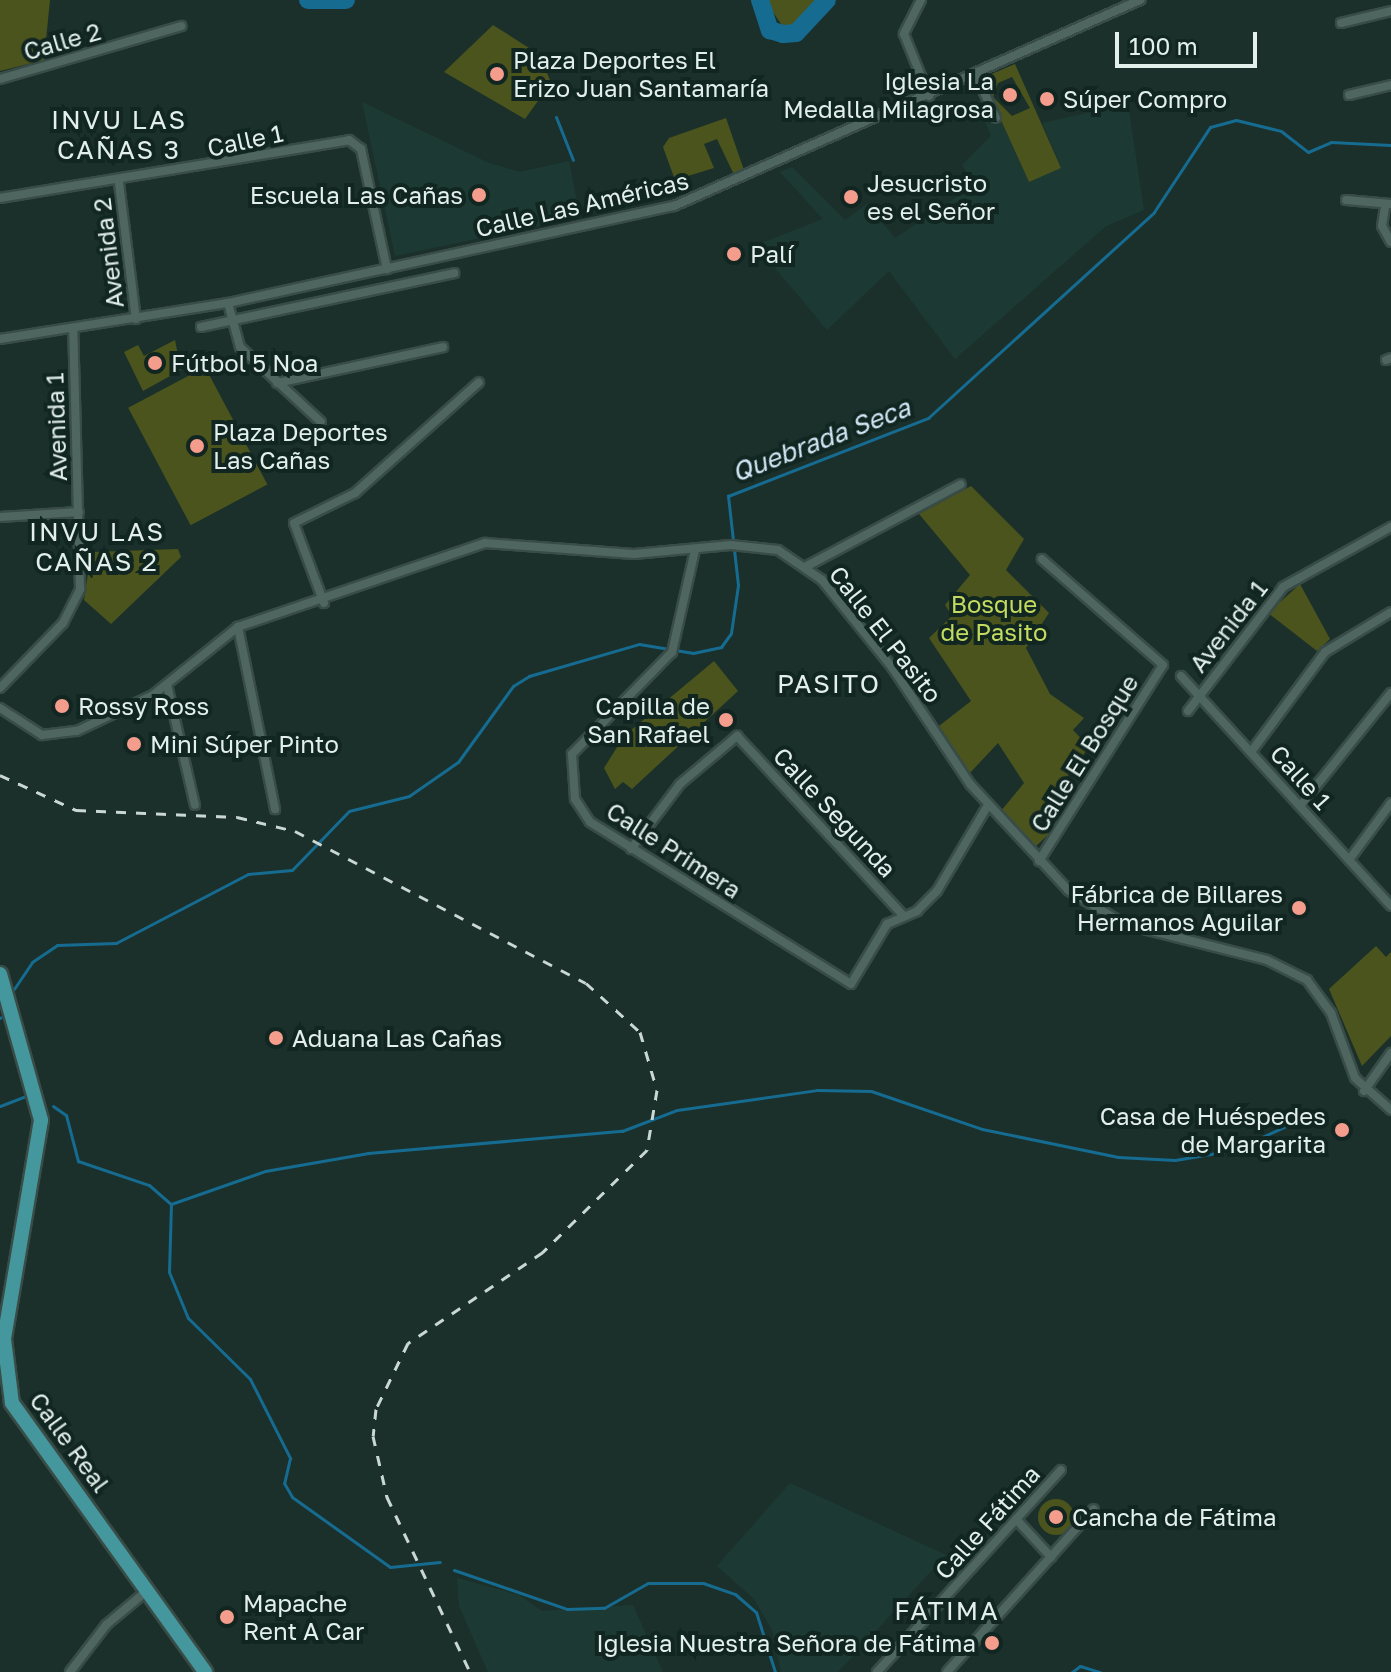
<!DOCTYPE html>
<html>
<head>
<meta charset="utf-8">
<style>
  body { margin:0 }
  #map { position:relative; width:1391px; height:1672px; overflow:hidden; background:#1b302b; font-family:"Golos Text",sans-serif }
  div>[style] { position:absolute }
  .built>* { inset:0; background:#1c3a33 }
  .green>* { inset:0; background:#4a541c; transform-origin:0 0 }
  .round { border-radius:50% }
  .stream>* { height:3px; margin:-1.5px; padding:0 1.5px; transform-origin:1.5px; border-radius:1.5px; background:#166b91 }
  .river>* { height:18px; margin:-9px; padding:0 9px; transform-origin:9px; border-radius:9px; background:#166b91 }
  .roads { filter:drop-shadow(2px 0 #394c47) drop-shadow(-2px 0 #394c47) drop-shadow(0 2px #394c47) drop-shadow(0 -2px #394c47) }
  .street>* { height:8px; margin:-4px; padding:0 4px; transform-origin:4px; border-radius:4px; background:#4f6660 }
  .primary>* { height:14px; margin:-7px; padding:0 7px; transform-origin:7px; border-radius:7px; background:#44979c }
  .rail>* { height:3px; margin-top:-1.5px; transform-origin:0; background:repeating-linear-gradient(90deg,#cad8d4 0 10px,transparent 0 20px) }
  .dots>* { width:22px; height:22px; translate:-50% -50%; box-sizing:border-box; border:4px solid #112621; border-radius:50% }
  span { translate:-50% -50%; white-space:nowrap; text-align:center; line-height:1.15; -webkit-text-stroke:8px #112621; paint-order:stroke }
  .street-label { font-size:24px; color:#e2efeb }
  .poi-label { font-size:24px; color:#e2efeb }
  .left { translate:0 -50%; text-align:left }
  .right { translate:-100% -50%; text-align:right }
  .park-label { font-size:24px; color:#c4db5f }
  .neighbourhood-label { font-size:26px; color:#e2efeb; letter-spacing:2px }
  .water-label { font-size:26px; color:#d0e6f4; font-style:italic }
  .scale { position:absolute; left:1115px; top:32px; width:142px; height:36px; box-sizing:border-box; border:4px solid #e2efeb; border-top:0; padding-left:10px; font-size:24px; line-height:28px; white-space:nowrap; color:#e2efeb; -webkit-text-stroke:6px #112621; paint-order:stroke }
</style>
</head>
<body>
<div id="map">
  <div class="built">
    <div style="clip-path:polygon(362px 102px,489px 163px,520px 172px,569px 161px,580px 217px,395px 256px)"></div>
    <div style="clip-path:polygon(1128px 104px,1144px 210px,1106px 226px,955px 359px,889px 271px,827px 330px,756px 245px,823px 219px,780px 172px,792px 167px,845px 220px,867px 204px,895px 238px,976px 184px,962px 165px,991px 136px,985px 121px,999px 115px,1029px 182px,1061px 167px,1042px 123px)"></div>
    <div style="clip-path:polygon(790px 1483px,946px 1555px,838px 1672px,781px 1672px,772px 1630px,754px 1599px,717px 1566px)"></div>
    <div style="clip-path:polygon(457px 1578px,519px 1595px,542px 1611px,633px 1605px,663px 1672px,488px 1672px,459px 1606px)"></div>
  </div>
  <div class="green">
    <div style="clip-path:polygon(0 0,50px 0,44px 60px,0 71px)"></div>
    <div style="clip-path:polygon(765px 0,833px 0,793px 42px)"></div>
    <div style="clip-path:polygon(493px 25px,540px 55px,551px 83px,525px 119px,444px 72px)"></div>
    <div style="clip-path:polygon(evenodd,1015px 64px,1061px 168px,1029px 182px,982px 78px,1015px 64px,1012px 77px,1030px 108px,1012px 116px,993px 97px,998px 83px,1012px 77px)"></div>
    <div style="clip-path:polygon(726px 118px,746px 176px,736px 179px,717px 139px,704px 144px,714px 168px,675px 180px,663px 147px,669px 138px)"></div>
    <div style="clip-path:polygon(175px 340px,181px 370px,143px 391px,124px 352px,138px 345px,144px 356px)"></div>
    <div style="left:205px;top:367px;width:133px;height:87px;rotate:62deg"></div>
    <div style="clip-path:polygon(971px 486px,1024px 539px,1006px 570px,1049px 613px,1026px 648px,1050px 694px,1084px 718px,1073px 730px,1089px 747px,1035px 821px,1049px 834px,1034px 848px,1001px 811px,1024px 783px,998px 743px,969px 774px,939px 726px,971px 701px,929px 638px,952px 616px,945px 605px,970px 575px,919px 514px)"></div>
    <div style="clip-path:polygon(178px 549px,181px 557px,111px 624px,84px 600px,91px 552px)"></div>
    <div style="clip-path:polygon(1300px 584px,1330px 639px,1317px 651px,1268px 613px)"></div>
    <div style="clip-path:polygon(714px 661px,738px 691px,632px 789px,623px 782px,615px 789px,604px 768px,624px 736px)"></div>
    <div style="clip-path:polygon(1376px 946px,1386px 957px,1391px 952px,1391px 1036px,1362px 1066px,1329px 989px)"></div>
    <div class="round" style="left:1038px;top:1499px;width:36px;height:36px"></div>
  </div>
  <div class="stream">
    <div style="left:556px;top:117px;width:46px;rotate:68.4deg"></div>
    <div style="left:14px;top:989px;width:32px;rotate:-56deg"></div>
    <div style="left:32px;top:962px;width:30px;rotate:-34deg"></div>
    <div style="left:57px;top:945px;width:59px;rotate:-1.9deg"></div>
    <div style="left:116px;top:943px;width:149px;rotate:-27.6deg"></div>
    <div style="left:248px;top:874px;width:44px;rotate:-5.2deg"></div>
    <div style="left:292px;top:870px;width:82px;rotate:-46deg"></div>
    <div style="left:349px;top:811px;width:62px;rotate:-14deg"></div>
    <div style="left:409px;top:796px;width:60px;rotate:-34.8deg"></div>
    <div style="left:458px;top:762px;width:94px;rotate:-54.1deg"></div>
    <div style="left:513px;top:686px;width:19px;rotate:-32deg"></div>
    <div style="left:529px;top:676px;width:115px;rotate:-16.2deg"></div>
    <div style="left:639px;top:644px;width:55px;rotate:9.5deg"></div>
    <div style="left:693px;top:653px;width:29px;rotate:-12deg"></div>
    <div style="left:721px;top:647px;width:17px;rotate:-54deg"></div>
    <div style="left:731px;top:633px;width:49px;rotate:-81.7deg"></div>
    <div style="left:738px;top:585px;width:90px;rotate:-96.4deg"></div>
    <div style="left:728px;top:496px;width:215px;rotate:-21.3deg"></div>
    <div style="left:928px;top:418px;width:306px;rotate:-42.3deg"></div>
    <div style="left:1154px;top:212px;width:102px;rotate:-56.6deg"></div>
    <div style="left:1210px;top:127px;width:27px;rotate:-15deg"></div>
    <div style="left:1236px;top:120px;width:46px;rotate:13.7deg"></div>
    <div style="left:1281px;top:131px;width:34px;rotate:38deg"></div>
    <div style="left:1308px;top:152px;width:25px;rotate:-23deg"></div>
    <div style="left:1331px;top:142px;width:60px;rotate:2.9deg"></div>
    <div style="left:0;top:1018px;width:1px;rotate:-45deg"></div>
    <div style="left:0;top:1106px;width:28px;rotate:-21deg"></div>
    <div style="left:53px;top:1106px;width:16px;rotate:35deg"></div>
    <div style="left:66px;top:1115px;width:48px;rotate:75.4deg"></div>
    <div style="left:78px;top:1161px;width:75px;rotate:18.7deg"></div>
    <div style="left:149px;top:1185px;width:29px;rotate:41deg"></div>
    <div style="left:171px;top:1204px;width:68px;rotate:91.7deg"></div>
    <div style="left:169px;top:1272px;width:50px;rotate:67.6deg"></div>
    <div style="left:188px;top:1318px;width:87px;rotate:44.5deg"></div>
    <div style="left:250px;top:1379px;width:89px;rotate:63.1deg"></div>
    <div style="left:290px;top:1458px;width:26px;rotate:103deg"></div>
    <div style="left:284px;top:1483px;width:16px;rotate:60deg"></div>
    <div style="left:292px;top:1497px;width:120px;rotate:35.5deg"></div>
    <div style="left:390px;top:1567px;width:50px;rotate:-5.7deg"></div>
    <div style="left:171px;top:1204px;width:100px;rotate:-19.3deg"></div>
    <div style="left:265px;top:1171px;width:105px;rotate:-9.9deg"></div>
    <div style="left:368px;top:1153px;width:255px;rotate:-5deg"></div>
    <div style="left:622px;top:1131px;width:59px;rotate:-20.9deg"></div>
    <div style="left:677px;top:1110px;width:141px;rotate:-8.1deg"></div>
    <div style="left:817px;top:1090px;width:54px;rotate:1.1deg"></div>
    <div style="left:871px;top:1091px;width:117px;rotate:18.9deg"></div>
    <div style="left:982px;top:1129px;width:139px;rotate:11.6deg"></div>
    <div style="left:1118px;top:1157px;width:57px;rotate:3deg"></div>
    <div style="left:1175px;top:1160px;width:60px;rotate:-9.6deg"></div>
    <div style="left:1234px;top:1150px;width:72px;rotate:-24.8deg"></div>
    <div style="left:454px;top:1570px;width:120px;rotate:19deg"></div>
    <div style="left:567px;top:1609px;width:37px;rotate:-2deg"></div>
    <div style="left:604px;top:1608px;width:51px;rotate:-29.6deg"></div>
    <div style="left:648px;top:1583px;width:55px"></div>
    <div style="left:703px;top:1583px;width:34px;rotate:19deg"></div>
    <div style="left:735px;top:1594px;width:28px;rotate:41deg"></div>
    <div style="left:756px;top:1612px;width:63px;rotate:72.4deg"></div>
    <div style="left:1072px;top:1672px;width:10px;rotate:-37deg"></div>
    <div style="left:1080px;top:1666px;width:21px;rotate:17deg"></div>
  </div>
  <div class="river">
    <div style="left:308px;top:0;width:38px"></div>
    <div style="left:760px;top:0;width:32px;rotate:72deg"></div>
    <div style="left:770px;top:30px;width:14px;rotate:17deg"></div>
    <div style="left:783px;top:34px;width:13px;rotate:-4deg"></div>
    <div style="left:796px;top:33px;width:45px;rotate:-46.8deg"></div>
  </div>
  <div class="roads">
    <div class="street">
      <div style="left:921px;top:0;width:38px;rotate:117deg"></div>
      <div style="left:904px;top:34px;width:67px;rotate:68deg"></div>
      <div style="left:1341px;top:23px;width:51px;rotate:-13.5deg"></div>
      <div style="left:976px;top:75px;width:47px;rotate:65.1deg"></div>
      <div style="left:0;top:79px;width:189px;rotate:-16.3deg"></div>
      <div style="left:1349px;top:95px;width:43px;rotate:-13.4deg"></div>
      <div style="left:119px;top:183px;width:137px;rotate:82.9deg"></div>
      <div style="left:0;top:198px;width:354px;rotate:-9.4deg"></div>
      <div style="left:349px;top:140px;width:15px;rotate:37deg"></div>
      <div style="left:361px;top:149px;width:123px;rotate:77.8deg"></div>
      <div style="left:1346px;top:200px;width:45px;rotate:5.1deg"></div>
      <div style="left:1385px;top:207px;width:19px;rotate:99deg"></div>
      <div style="left:1382px;top:226px;width:18px;rotate:61deg"></div>
      <div style="left:228px;top:303px;width:46px;rotate:74.7deg"></div>
      <div style="left:240px;top:347px;width:110px;rotate:42.8deg"></div>
      <div style="left:201px;top:327px;width:259px;rotate:-12deg"></div>
      <div style="left:0;top:339px;width:231px;rotate:-9deg"></div>
      <div style="left:228px;top:303px;width:456px;rotate:-12.3deg"></div>
      <div style="left:674px;top:206px;width:510px;rotate:-23.85deg"></div>
      <div style="left:1386px;top:360px;width:5px;rotate:-22deg"></div>
      <div style="left:277px;top:383px;width:170px;rotate:-12.2deg"></div>
      <div style="left:0;top:517px;width:79px;rotate:-3.6deg"></div>
      <div style="left:695px;top:550px;width:105px;rotate:102.7deg"></div>
      <div style="left:672px;top:652px;width:143px;rotate:134.4deg"></div>
      <div style="left:572px;top:754px;width:45px;rotate:86.2deg"></div>
      <div style="left:575px;top:799px;width:27px;rotate:57deg"></div>
      <div style="left:590px;top:822px;width:307px;rotate:31.8deg"></div>
      <div style="left:851px;top:984px;width:70px;rotate:-59deg"></div>
      <div style="left:887px;top:924px;width:33px;rotate:-23deg"></div>
      <div style="left:917px;top:911px;width:28px;rotate:-45deg"></div>
      <div style="left:937px;top:891px;width:100px;rotate:-59.3deg"></div>
      <div style="left:807px;top:566px;width:174px;rotate:-28deg"></div>
      <div style="left:324px;top:603px;width:85px;rotate:-110.6deg"></div>
      <div style="left:294px;top:523px;width:68px;rotate:-26.2deg"></div>
      <div style="left:355px;top:493px;width:166px;rotate:-41.8deg"></div>
      <div style="left:238px;top:627px;width:186px;rotate:78.5deg"></div>
      <div style="left:1181px;top:676px;width:311px;rotate:47.6deg"></div>
      <div style="left:167px;top:685px;width:123px;rotate:76.9deg"></div>
      <div style="left:0;top:688px;width:91px;rotate:-45.9deg"></div>
      <div style="left:63px;top:623px;width:38px;rotate:-63deg"></div>
      <div style="left:80px;top:589px;width:261px;rotate:-91.5deg"></div>
      <div style="left:0;top:708px;width:50px;rotate:32.7deg"></div>
      <div style="left:42px;top:735px;width:35px;rotate:-7deg"></div>
      <div style="left:77px;top:731px;width:84px;rotate:-25.3deg"></div>
      <div style="left:153px;top:695px;width:109px;rotate:-38.7deg"></div>
      <div style="left:238px;top:627px;width:261px;rotate:-18.8deg"></div>
      <div style="left:485px;top:543px;width:149px;rotate:4.2deg"></div>
      <div style="left:634px;top:554px;width:97px;rotate:-5.3deg"></div>
      <div style="left:731px;top:545px;width:47px;rotate:6.1deg"></div>
      <div style="left:778px;top:550px;width:53px;rotate:34.3deg"></div>
      <div style="left:822px;top:580px;width:112px;rotate:51.2deg"></div>
      <div style="left:892px;top:667px;width:141px;rotate:56.3deg"></div>
      <div style="left:970px;top:784px;width:144px;rotate:47.2deg"></div>
      <div style="left:1068px;top:890px;width:66px;rotate:31.3deg"></div>
      <div style="left:1124px;top:924px;width:147px;rotate:14.1deg"></div>
      <div style="left:1267px;top:960px;width:45px;rotate:26.6deg"></div>
      <div style="left:1307px;top:980px;width:41px;rotate:54deg"></div>
      <div style="left:1331px;top:1013px;width:69px;rotate:69.7deg"></div>
      <div style="left:1355px;top:1078px;width:48px;rotate:41.6deg"></div>
      <div style="left:1188px;top:711px;width:156px;rotate:-52.5deg"></div>
      <div style="left:1283px;top:587px;width:124px;rotate:-29.1deg"></div>
      <div style="left:1251px;top:752px;width:124px;rotate:-53.5deg"></div>
      <div style="left:1325px;top:652px;width:77px;rotate:-31.2deg"></div>
      <div style="left:1300px;top:806px;width:145px;rotate:-51.2deg"></div>
      <div style="left:631px;top:849px;width:81px;rotate:-53deg"></div>
      <div style="left:680px;top:784px;width:75px;rotate:-40.1deg"></div>
      <div style="left:737px;top:736px;width:244px;rotate:47.2deg"></div>
      <div style="left:1349px;top:860px;width:71px;rotate:-53.6deg"></div>
      <div style="left:1039px;top:861px;width:232px;rotate:-57.7deg"></div>
      <div style="left:1163px;top:665px;width:161px;rotate:-138.8deg"></div>
      <div style="left:1364px;top:1091px;width:47px;rotate:-54.6deg"></div>
      <div style="left:1016px;top:1519px;width:52px;rotate:47.4deg"></div>
      <div style="left:70px;top:1672px;width:59px;rotate:-52.5deg"></div>
      <div style="left:106px;top:1625px;width:56px;rotate:-39.9deg"></div>
      <div style="left:877px;top:1672px;width:273px;rotate:-47.7deg"></div>
      <div style="left:947px;top:1672px;width:219px;rotate:-48deg"></div>
    </div>
    <div class="primary">
      <div style="left:0;top:974px;width:152px;rotate:74.3deg"></div>
      <div style="left:41px;top:1120px;width:222px;rotate:99.6deg"></div>
      <div style="left:4px;top:1339px;width:64px;rotate:82.9deg"></div>
      <div style="left:12px;top:1403px;width:331px;rotate:54.3deg"></div>
    </div>
  </div>
  <div class="rail">
    <div style="left:0;top:775px;width:84px;rotate:24.7deg"></div>
    <div style="left:76px;top:810px;width:161px;rotate:2.5deg"></div>
    <div style="left:237px;top:817px;width:60px;rotate:13.6deg"></div>
    <div style="left:295px;top:831px;width:328px;rotate:27.6deg"></div>
    <div style="left:586px;top:983px;width:73px;rotate:42.2deg"></div>
    <div style="left:640px;top:1032px;width:60px;rotate:73.7deg"></div>
    <div style="left:657px;top:1090px;width:61px;rotate:99.5deg"></div>
    <div style="left:647px;top:1150px;width:146px;rotate:135.6deg"></div>
    <div style="left:543px;top:1252px;width:163px;rotate:146deg"></div>
    <div style="left:408px;top:1343px;width:73px;rotate:115.9deg"></div>
    <div style="left:376px;top:1409px;width:27px;rotate:96deg"></div>
    <div style="left:373px;top:1436px;width:63px;rotate:77.1deg"></div>
    <div style="left:387px;top:1497px;width:194px;rotate:64.6deg"></div>
  </div>
  <div class="dots">
    <div style="left:497px;top:74px;background:#f49d8c"></div>
    <div style="left:1010px;top:95px;background:#f49d8c"></div>
    <div style="left:1047px;top:99px;background:#f49d8c"></div>
    <div style="left:479px;top:195px;background:#f49d8c"></div>
    <div style="left:851px;top:197px;background:#f49d8c"></div>
    <div style="left:734px;top:254px;background:#f49d8c"></div>
    <div style="left:155px;top:363px;background:#f49d8c"></div>
    <div style="left:197px;top:446px;background:#f49d8c"></div>
    <div style="left:62px;top:706px;background:#f49d8c"></div>
    <div style="left:726px;top:720px;background:#f49d8c"></div>
    <div style="left:134px;top:744px;background:#f49d8c"></div>
    <div style="left:1299px;top:908px;background:#f49d8c"></div>
    <div style="left:276px;top:1038px;background:#f49d8c"></div>
    <div style="left:1342px;top:1130px;background:#f49d8c"></div>
    <div style="left:1056px;top:1517px;background:#f49d8c"></div>
    <div style="left:227px;top:1617px;background:#f49d8c"></div>
    <div style="left:992px;top:1643px;background:#f49d8c"></div>
  </div>
  <div class="street-label">
    <span style="left:62px;top:41px;rotate:-16deg">Calle 2</span>
    <span style="left:245px;top:140px;rotate:-12deg">Calle 1</span>
    <span style="left:582px;top:204px;rotate:-13deg">Calle Las Américas</span>
    <span style="left:108px;top:253px;rotate:-97deg">Avenida 2</span>
    <span style="left:56px;top:427px;rotate:-92deg">Avenida 1</span>
    <span style="left:1228px;top:626px;rotate:-52deg">Avenida 1</span>
    <span style="left:886px;top:634px;rotate:52deg">Calle El Pasito</span>
    <span style="left:1084px;top:753px;rotate:-58deg">Calle El Bosque</span>
    <span style="left:1301px;top:777px;rotate:48deg">Calle 1</span>
    <span style="left:835px;top:812px;rotate:47deg">Calle Segunda</span>
    <span style="left:674px;top:850px;rotate:33deg">Calle Primera</span>
    <span style="left:70px;top:1442px;rotate:54deg">Calle Real</span>
    <span style="left:987px;top:1522px;rotate:-48deg">Calle Fátima</span>
  </div>
  <div class="poi-label">
    <span class="left" style="left:513px;top:74px">Plaza Deportes El<br>Erizo Juan Santamaría</span>
    <span class="right" style="left:994px;top:95px">Iglesia La<br>Medalla Milagrosa</span>
    <span class="left" style="left:1063px;top:99px">Súper Compro</span>
    <span class="left" style="left:867px;top:197px">Jesucristo<br>es el Señor</span>
    <span class="right" style="left:463px;top:195px">Escuela Las Cañas</span>
    <span class="left" style="left:750px;top:254px">Palí</span>
    <span class="left" style="left:171px;top:363px">Fútbol 5 Noa</span>
    <span class="left" style="left:213px;top:446px">Plaza Deportes<br>Las Cañas</span>
    <span class="left" style="left:78px;top:706px">Rossy Ross</span>
    <span class="right" style="left:710px;top:720px">Capilla de<br>San Rafael</span>
    <span class="left" style="left:150px;top:744px">Mini Súper Pinto</span>
    <span class="right" style="left:1283px;top:908px">Fábrica de Billares<br>Hermanos Aguilar</span>
    <span class="left" style="left:292px;top:1038px">Aduana Las Cañas</span>
    <span class="right" style="left:1326px;top:1130px">Casa de Huéspedes<br>de Margarita</span>
    <span class="left" style="left:1072px;top:1517px">Cancha de Fátima</span>
    <span class="left" style="left:243px;top:1617px">Mapache<br>Rent A Car</span>
    <span class="right" style="left:976px;top:1643px">Iglesia Nuestra Señora de Fátima</span>
  </div>
  <div class="park-label">
    <span style="left:994px;top:618px">Bosque<br>de Pasito</span>
  </div>
  <div class="neighbourhood-label">
    <span style="left:119px;top:135px">INVU LAS<br>CAÑAS 3</span>
    <span style="left:97px;top:547px">INVU LAS<br>CAÑAS 2</span>
    <span style="left:829px;top:684px">PASITO</span>
    <span style="left:947px;top:1611px">FÁTIMA</span>
  </div>
  <div class="water-label">
    <span style="left:821px;top:440px;rotate:-21deg">Quebrada Seca</span>
  </div>
  <div class="scale">100 m</div>
</div>
</body>
</html>
